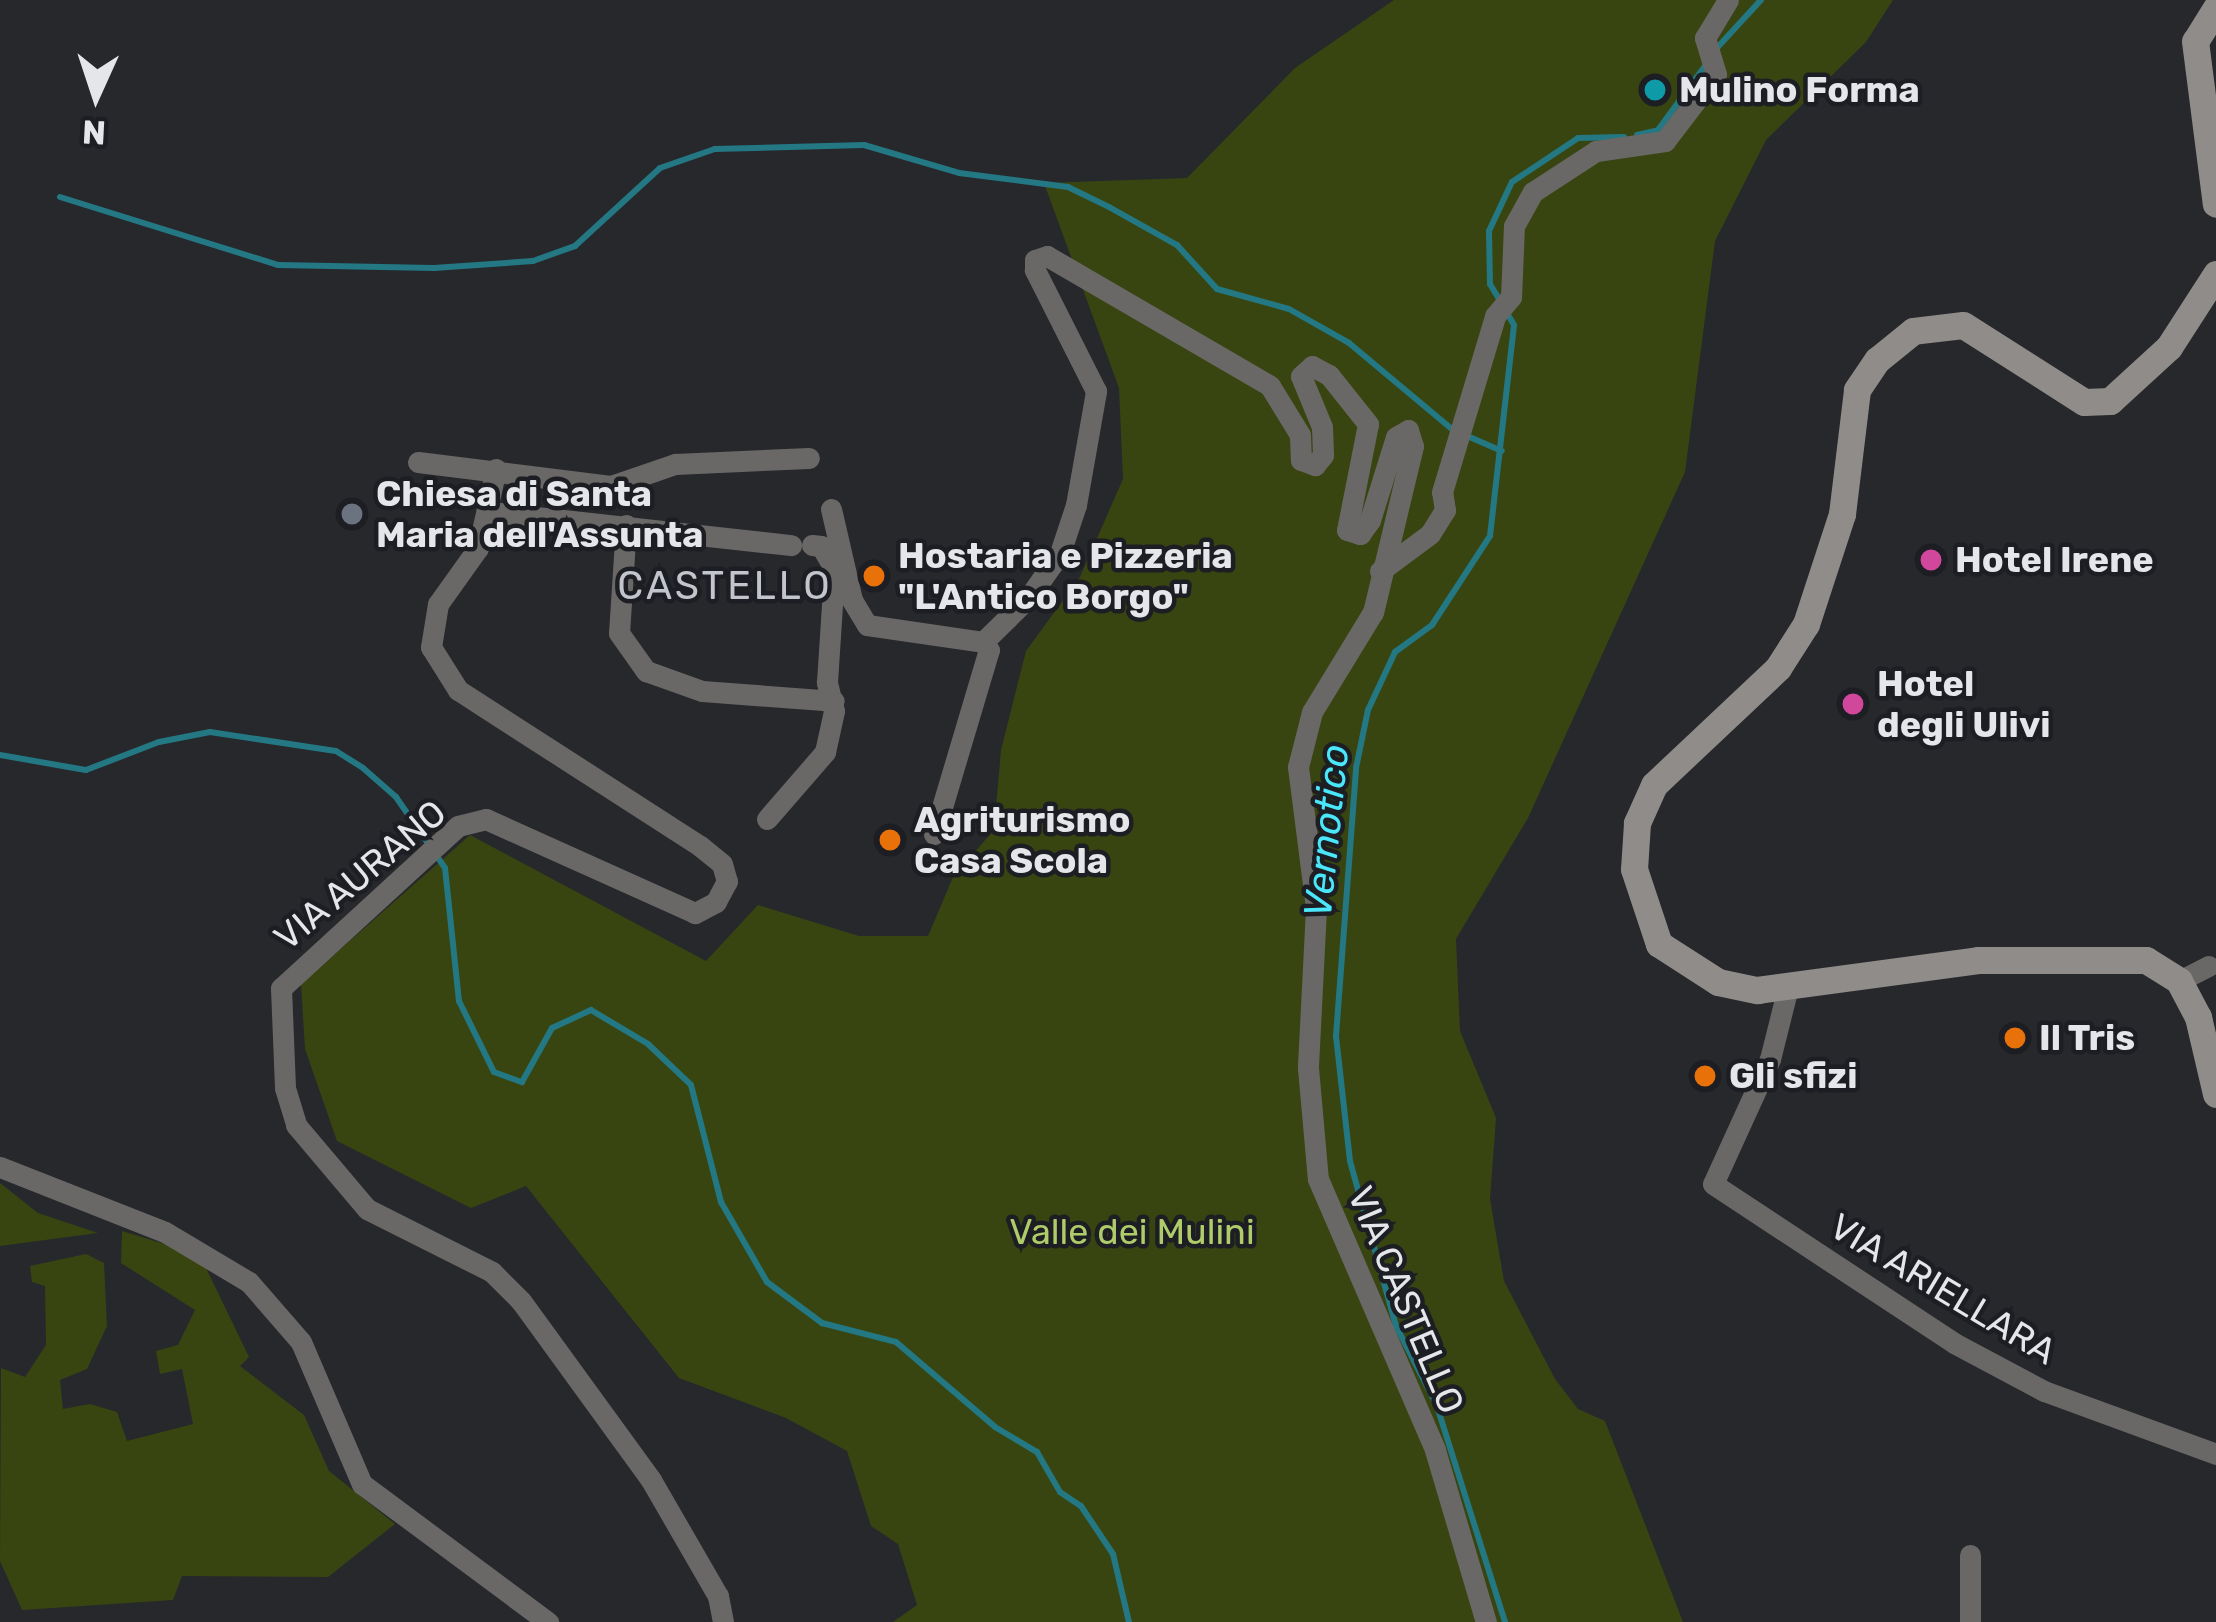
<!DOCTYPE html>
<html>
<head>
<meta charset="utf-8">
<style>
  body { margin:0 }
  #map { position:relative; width:2216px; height:1622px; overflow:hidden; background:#26282c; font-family:Rubik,sans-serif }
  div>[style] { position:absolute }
  .green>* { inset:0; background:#384511 }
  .stream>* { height:6px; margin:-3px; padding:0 3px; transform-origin:3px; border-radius:3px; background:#237883 }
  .street>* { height:21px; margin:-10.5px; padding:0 10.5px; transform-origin:10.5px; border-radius:10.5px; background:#6a6866 }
  .secondary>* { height:27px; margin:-13.5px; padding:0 13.5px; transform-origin:13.5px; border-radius:13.5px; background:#908c89 }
  .dots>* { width:33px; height:33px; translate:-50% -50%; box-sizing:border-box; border:6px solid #1d1e23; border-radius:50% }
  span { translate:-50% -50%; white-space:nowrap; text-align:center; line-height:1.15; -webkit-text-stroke:9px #1d1e23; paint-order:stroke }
  .poi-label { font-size:36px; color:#e5e6e9; font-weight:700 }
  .left { translate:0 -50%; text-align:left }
  .street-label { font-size:36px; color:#e5e6e9 }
  .park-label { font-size:36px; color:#b0cc6a }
  .neighbourhood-label { font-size:39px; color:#c3c5cc; letter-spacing:3px }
  .water-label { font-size:39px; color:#4ae6fa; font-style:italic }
  .north { position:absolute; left:36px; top:36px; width:120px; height:120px; -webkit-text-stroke:9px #1d1e23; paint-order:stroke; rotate:183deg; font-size:33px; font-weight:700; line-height:48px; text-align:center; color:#e5e6e9 }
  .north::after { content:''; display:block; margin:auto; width:42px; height:54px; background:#e5e6e9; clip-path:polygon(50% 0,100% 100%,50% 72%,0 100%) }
</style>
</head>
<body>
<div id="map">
  <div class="green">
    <div style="clip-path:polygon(1394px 0,1893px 0,1866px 42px,1766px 140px,1715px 241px,1685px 472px,1528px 818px,1456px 939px,1460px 1031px,1496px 1118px,1490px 1199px,1504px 1281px,1555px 1379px,1578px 1409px,1605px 1421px,1683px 1622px,893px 1622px,917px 1605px,898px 1544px,871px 1526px,847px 1451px,786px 1418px,679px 1378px,526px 1186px,471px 1208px,337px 1141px,305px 1049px,301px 984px,470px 835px,706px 961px,758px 905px,859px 936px,928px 936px,953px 877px,994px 830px,1001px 750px,1026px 651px,1080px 577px,1123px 479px,1119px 388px,1044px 183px,1187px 178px,1295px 68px)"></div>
    <div style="clip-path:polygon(0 1183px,38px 1213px,98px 1233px,0 1246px)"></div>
    <div style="clip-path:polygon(122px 1231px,171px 1246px,206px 1268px,249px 1357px,240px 1366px,304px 1415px,329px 1471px,395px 1524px,328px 1577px,182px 1576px,173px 1600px,22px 1610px,0 1561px,1px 1368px,25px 1377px,46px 1345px,45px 1286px,32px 1282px,30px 1266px,86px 1254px,104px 1263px,107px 1326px,87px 1369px,60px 1380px,63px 1409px,90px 1404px,117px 1412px,127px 1441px,193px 1424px,182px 1369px,160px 1374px,156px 1351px,178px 1345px,195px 1310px,121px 1263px)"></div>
  </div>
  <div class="stream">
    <div style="left:1715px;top:50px;width:68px;rotate:-47.4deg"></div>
    <div style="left:1637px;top:135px;width:22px;rotate:-13deg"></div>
    <div style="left:1658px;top:130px;width:79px;rotate:-53.7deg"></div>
    <div style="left:60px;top:197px;width:228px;rotate:17.3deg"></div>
    <div style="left:278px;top:265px;width:156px;rotate:1.1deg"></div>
    <div style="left:434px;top:268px;width:99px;rotate:-4deg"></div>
    <div style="left:533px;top:261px;width:45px;rotate:-19.7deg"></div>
    <div style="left:575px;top:246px;width:115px;rotate:-42.5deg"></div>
    <div style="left:660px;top:168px;width:58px;rotate:-19.1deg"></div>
    <div style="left:715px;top:149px;width:149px;rotate:-1.5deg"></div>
    <div style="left:864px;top:145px;width:99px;rotate:16.4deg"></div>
    <div style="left:959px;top:173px;width:110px;rotate:7.3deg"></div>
    <div style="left:1068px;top:187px;width:46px;rotate:26deg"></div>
    <div style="left:1109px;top:207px;width:78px;rotate:29.2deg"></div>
    <div style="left:1177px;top:245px;width:59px;rotate:47.7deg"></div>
    <div style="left:1217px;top:289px;width:75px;rotate:15.5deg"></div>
    <div style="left:1289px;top:309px;width:69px;rotate:29.5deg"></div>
    <div style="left:1349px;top:343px;width:136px;rotate:39.9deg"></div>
    <div style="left:1499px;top:299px;width:17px;rotate:-121deg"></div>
    <div style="left:1490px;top:284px;width:53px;rotate:-91.1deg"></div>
    <div style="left:1489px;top:231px;width:54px;rotate:-64.9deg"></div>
    <div style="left:1512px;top:182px;width:79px;rotate:-33.7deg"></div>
    <div style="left:1578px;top:138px;width:46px;rotate:-1.2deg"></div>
    <div style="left:1465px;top:435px;width:40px;rotate:23.4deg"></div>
    <div style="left:0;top:755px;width:87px;rotate:9.9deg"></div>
    <div style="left:86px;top:770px;width:78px;rotate:-21deg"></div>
    <div style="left:159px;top:742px;width:52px;rotate:-11.1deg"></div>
    <div style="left:210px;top:732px;width:127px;rotate:8.6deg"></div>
    <div style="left:336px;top:751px;width:32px;rotate:32deg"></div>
    <div style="left:363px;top:768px;width:44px;rotate:41.3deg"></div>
    <div style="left:396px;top:797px;width:86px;rotate:55.4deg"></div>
    <div style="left:445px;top:868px;width:134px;rotate:84deg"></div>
    <div style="left:459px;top:1001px;width:79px;rotate:63.8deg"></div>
    <div style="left:494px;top:1072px;width:30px;rotate:20deg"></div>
    <div style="left:522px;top:1082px;width:62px;rotate:-60.9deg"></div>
    <div style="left:552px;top:1028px;width:43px;rotate:-24.8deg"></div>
    <div style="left:591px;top:1010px;width:66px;rotate:30.8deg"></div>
    <div style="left:648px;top:1044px;width:59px;rotate:43.6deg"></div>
    <div style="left:691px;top:1085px;width:121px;rotate:75.6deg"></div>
    <div style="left:721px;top:1202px;width:92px;rotate:60.1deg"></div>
    <div style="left:767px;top:1282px;width:69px;rotate:36.7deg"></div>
    <div style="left:822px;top:1323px;width:76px;rotate:14.4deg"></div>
    <div style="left:896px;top:1342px;width:130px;rotate:40.6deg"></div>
    <div style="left:995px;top:1427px;width:49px;rotate:30.8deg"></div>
    <div style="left:1037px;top:1452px;width:46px;rotate:60.1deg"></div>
    <div style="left:1060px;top:1492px;width:25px;rotate:34deg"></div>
    <div style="left:1081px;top:1506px;width:58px;rotate:56.3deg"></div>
    <div style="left:1113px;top:1554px;width:70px;rotate:76.8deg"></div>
    <div style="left:1505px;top:1622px;width:226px;rotate:-107.5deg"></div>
    <div style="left:1437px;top:1406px;width:90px;rotate:-117.1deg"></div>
    <div style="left:1396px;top:1326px;width:171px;rotate:-105.6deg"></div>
    <div style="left:1350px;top:1161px;width:126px;rotate:-96.4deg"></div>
    <div style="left:1336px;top:1036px;width:269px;rotate:-85.7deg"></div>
    <div style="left:1356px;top:768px;width:59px;rotate:-78.3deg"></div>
    <div style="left:1368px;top:710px;width:64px;rotate:-65deg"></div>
    <div style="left:1395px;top:652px;width:46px;rotate:-36.1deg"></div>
    <div style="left:1432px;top:625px;width:106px;rotate:-56.9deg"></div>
    <div style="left:1490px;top:536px;width:212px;rotate:-83.5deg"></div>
    <div style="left:1514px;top:325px;width:16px;rotate:-120deg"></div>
  </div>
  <div class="street">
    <div style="left:418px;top:462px;width:194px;rotate:7.1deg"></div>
    <div style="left:611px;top:486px;width:68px;rotate:-19deg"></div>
    <div style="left:675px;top:464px;width:134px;rotate:-2.6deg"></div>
    <div style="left:496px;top:469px;width:81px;rotate:102.8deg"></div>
    <div style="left:478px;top:548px;width:69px;rotate:125.5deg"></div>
    <div style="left:438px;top:604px;width:44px;rotate:99.2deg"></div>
    <div style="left:431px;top:647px;width:51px;rotate:57.9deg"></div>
    <div style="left:458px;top:690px;width:288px;rotate:32.8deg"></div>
    <div style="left:700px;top:846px;width:28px;rotate:39deg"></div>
    <div style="left:722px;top:864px;width:18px;rotate:74deg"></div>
    <div style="left:727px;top:881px;width:24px;rotate:118deg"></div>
    <div style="left:716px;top:902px;width:24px;rotate:152deg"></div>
    <div style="left:695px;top:913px;width:229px;rotate:-155.8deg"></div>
    <div style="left:486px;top:819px;width:29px;rotate:166deg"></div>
    <div style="left:458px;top:826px;width:240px;rotate:137.5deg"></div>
    <div style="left:281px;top:988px;width:100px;rotate:87.7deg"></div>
    <div style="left:285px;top:1088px;width:39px;rotate:73deg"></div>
    <div style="left:296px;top:1125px;width:110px;rotate:49.8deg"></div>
    <div style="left:367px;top:1209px;width:140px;rotate:26.7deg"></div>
    <div style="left:492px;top:1272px;width:41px;rotate:45deg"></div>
    <div style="left:521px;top:1301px;width:221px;rotate:54deg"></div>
    <div style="left:651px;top:1480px;width:134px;rotate:60deg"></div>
    <div style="left:718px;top:1596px;width:26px;rotate:79deg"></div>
    <div style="left:831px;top:509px;width:93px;rotate:77deg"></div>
    <div style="left:852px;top:600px;width:29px;rotate:59deg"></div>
    <div style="left:867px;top:625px;width:117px;rotate:8.3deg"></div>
    <div style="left:983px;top:642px;width:64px;rotate:-44.4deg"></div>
    <div style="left:1029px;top:597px;width:54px;rotate:-54.8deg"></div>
    <div style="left:1060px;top:553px;width:51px;rotate:-71.6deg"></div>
    <div style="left:1076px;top:505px;width:116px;rotate:-80deg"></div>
    <div style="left:1096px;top:391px;width:136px;rotate:-116.8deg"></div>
    <div style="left:1035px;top:270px;width:10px;rotate:-90deg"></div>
    <div style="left:1035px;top:260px;width:13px;rotate:-18deg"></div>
    <div style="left:1047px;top:256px;width:258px;rotate:30.2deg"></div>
    <div style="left:1270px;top:386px;width:57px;rotate:58.5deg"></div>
    <div style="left:1300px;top:435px;width:25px;rotate:88deg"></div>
    <div style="left:1301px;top:460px;width:15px;rotate:20deg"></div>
    <div style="left:1315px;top:465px;width:13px;rotate:-51deg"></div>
    <div style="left:1323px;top:455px;width:28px;rotate:-92deg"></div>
    <div style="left:1322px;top:427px;width:55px;rotate:-112.4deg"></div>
    <div style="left:1301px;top:376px;width:15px;rotate:-42deg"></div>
    <div style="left:1312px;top:366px;width:19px;rotate:28deg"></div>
    <div style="left:1329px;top:375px;width:63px;rotate:51.5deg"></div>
    <div style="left:1368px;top:424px;width:108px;rotate:101.2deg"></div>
    <div style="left:1347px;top:530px;width:14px;rotate:17deg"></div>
    <div style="left:1360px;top:534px;width:17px;rotate:-54deg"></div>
    <div style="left:1370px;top:520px;width:87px;rotate:-72.6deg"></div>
    <div style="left:1396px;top:437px;width:14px;rotate:-30deg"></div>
    <div style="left:1408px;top:430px;width:17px;rotate:73deg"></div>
    <div style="left:1413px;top:446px;width:171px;rotate:103.5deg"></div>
    <div style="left:1373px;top:612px;width:117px;rotate:121.4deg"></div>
    <div style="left:1312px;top:712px;width:57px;rotate:104.3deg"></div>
    <div style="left:1298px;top:767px;width:142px;rotate:82.7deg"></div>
    <div style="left:1316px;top:908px;width:160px;rotate:92.9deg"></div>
    <div style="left:1308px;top:1068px;width:111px;rotate:84.9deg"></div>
    <div style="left:1318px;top:1179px;width:295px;rotate:66.6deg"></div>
    <div style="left:1435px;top:1450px;width:179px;rotate:73.5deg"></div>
    <div style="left:491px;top:512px;width:302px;rotate:6.3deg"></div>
    <div style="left:626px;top:525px;width:108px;rotate:93.7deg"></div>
    <div style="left:619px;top:633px;width:47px;rotate:54.6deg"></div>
    <div style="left:646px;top:671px;width:59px;rotate:19.7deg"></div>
    <div style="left:702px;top:691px;width:132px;rotate:4.3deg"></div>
    <div style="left:812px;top:545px;width:9px;rotate:6deg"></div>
    <div style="left:821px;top:546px;width:42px;rotate:59.7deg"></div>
    <div style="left:1380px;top:571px;width:62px;rotate:-36.5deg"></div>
    <div style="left:1430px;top:534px;width:28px;rotate:-58deg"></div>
    <div style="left:1445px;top:510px;width:18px;rotate:-99deg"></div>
    <div style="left:1442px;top:492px;width:184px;rotate:-73.2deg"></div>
    <div style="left:1495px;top:316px;width:25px;rotate:-50deg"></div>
    <div style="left:1511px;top:297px;width:71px;rotate:-87.6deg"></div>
    <div style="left:1514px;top:226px;width:39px;rotate:-61deg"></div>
    <div style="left:1533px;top:192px;width:75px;rotate:-33.1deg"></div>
    <div style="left:1596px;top:151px;width:70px;rotate:-8.2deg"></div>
    <div style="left:1665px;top:141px;width:84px;rotate:-52.7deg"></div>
    <div style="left:1716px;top:74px;width:38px;rotate:-107deg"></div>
    <div style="left:1705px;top:38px;width:44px;rotate:-58.8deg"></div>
    <div style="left:767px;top:819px;width:89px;rotate:-49.1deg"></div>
    <div style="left:825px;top:752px;width:42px;rotate:-77.6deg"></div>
    <div style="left:834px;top:711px;width:30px;rotate:-104deg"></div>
    <div style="left:827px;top:682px;width:107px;rotate:-86.3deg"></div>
    <div style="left:934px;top:834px;width:192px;rotate:-73.4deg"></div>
    <div style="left:989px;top:650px;width:10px;rotate:-127deg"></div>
    <div style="left:2179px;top:981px;width:33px;rotate:-27deg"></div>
    <div style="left:1788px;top:987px;width:74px;rotate:104deg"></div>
    <div style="left:1770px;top:1059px;width:137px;rotate:114.5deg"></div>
    <div style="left:1713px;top:1184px;width:289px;rotate:33.4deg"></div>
    <div style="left:1954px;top:1343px;width:102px;rotate:28.1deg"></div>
    <div style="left:2044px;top:1391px;width:183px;rotate:20.1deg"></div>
    <div style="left:0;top:1167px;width:177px;rotate:21.5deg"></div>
    <div style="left:165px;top:1232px;width:98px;rotate:30.8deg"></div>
    <div style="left:249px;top:1282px;width:79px;rotate:49.1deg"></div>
    <div style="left:301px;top:1342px;width:155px;rotate:66.8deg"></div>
    <div style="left:362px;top:1484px;width:232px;rotate:36.6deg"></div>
    <div style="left:1970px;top:1555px;width:67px;rotate:90deg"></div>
  </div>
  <div class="secondary">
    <div style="left:2216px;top:8px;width:39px;rotate:122deg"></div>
    <div style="left:2195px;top:41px;width:164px;rotate:82.7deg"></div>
    <div style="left:2216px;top:274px;width:87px;rotate:122.8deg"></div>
    <div style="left:2169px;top:347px;width:80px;rotate:137.5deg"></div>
    <div style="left:2110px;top:401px;width:26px;rotate:178deg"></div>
    <div style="left:2084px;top:402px;width:143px;rotate:-147.5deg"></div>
    <div style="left:1963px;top:325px;width:50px;rotate:173.2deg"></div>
    <div style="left:1913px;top:331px;width:46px;rotate:141.1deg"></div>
    <div style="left:1877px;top:360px;width:36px;rotate:124deg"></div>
    <div style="left:1857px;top:390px;width:125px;rotate:96.9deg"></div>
    <div style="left:1842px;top:514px;width:116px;rotate:108.1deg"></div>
    <div style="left:1806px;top:624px;width:52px;rotate:122.5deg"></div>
    <div style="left:1778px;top:668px;width:170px;rotate:136.7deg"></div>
    <div style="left:1654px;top:785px;width:42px;rotate:114.1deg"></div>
    <div style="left:1637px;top:823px;width:46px;rotate:93.7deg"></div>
    <div style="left:1634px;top:869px;width:79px;rotate:71.6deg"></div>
    <div style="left:1659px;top:944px;width:70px;rotate:32.8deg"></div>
    <div style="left:1718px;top:982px;width:40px;rotate:12deg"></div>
    <div style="left:1757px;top:990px;width:223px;rotate:-7.7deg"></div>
    <div style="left:1978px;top:960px;width:168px"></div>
    <div style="left:2146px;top:960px;width:39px;rotate:32deg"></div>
    <div style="left:2179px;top:981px;width:41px;rotate:62.2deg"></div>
    <div style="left:2198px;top:1017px;width:79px;rotate:76.8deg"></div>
  </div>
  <div class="dots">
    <div style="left:1655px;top:90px;background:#0f9aa8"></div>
    <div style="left:352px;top:514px;background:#6b7280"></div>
    <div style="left:1931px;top:560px;background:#d1479c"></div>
    <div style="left:874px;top:576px;background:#e8710a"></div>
    <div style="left:1853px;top:704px;background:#d1479c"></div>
    <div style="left:890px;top:840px;background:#e8710a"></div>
    <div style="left:2015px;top:1038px;background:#e8710a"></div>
    <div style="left:1705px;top:1076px;background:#e8710a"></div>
  </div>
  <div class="poi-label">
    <span class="left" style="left:1679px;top:90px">Mulino Forma</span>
    <span class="left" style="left:376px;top:514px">Chiesa di Santa<br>Maria dell'Assunta</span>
    <span class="left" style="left:898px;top:576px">Hostaria e Pizzeria<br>"L'Antico Borgo"</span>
    <span class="left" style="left:1955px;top:560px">Hotel Irene</span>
    <span class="left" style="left:1877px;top:704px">Hotel<br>degli Ulivi</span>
    <span class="left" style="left:914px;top:840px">Agriturismo<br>Casa Scola</span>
    <span class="left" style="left:2039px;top:1038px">Il Tris</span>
    <span class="left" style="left:1729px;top:1076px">Gli sfizi</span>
  </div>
  <div class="street-label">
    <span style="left:360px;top:875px;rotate:-40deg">VIA AURANO</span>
    <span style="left:1943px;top:1289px;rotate:31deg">VIA ARIELLARA</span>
    <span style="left:1406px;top:1300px;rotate:67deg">VIA CASTELLO</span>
  </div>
  <div class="park-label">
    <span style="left:1132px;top:1232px">Valle dei Mulini</span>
  </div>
  <div class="neighbourhood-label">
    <span style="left:725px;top:586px">CASTELLO</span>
  </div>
  <div class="water-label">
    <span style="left:1327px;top:831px;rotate:-84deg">Vernotico</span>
  </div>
  <div class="north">N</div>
</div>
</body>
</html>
